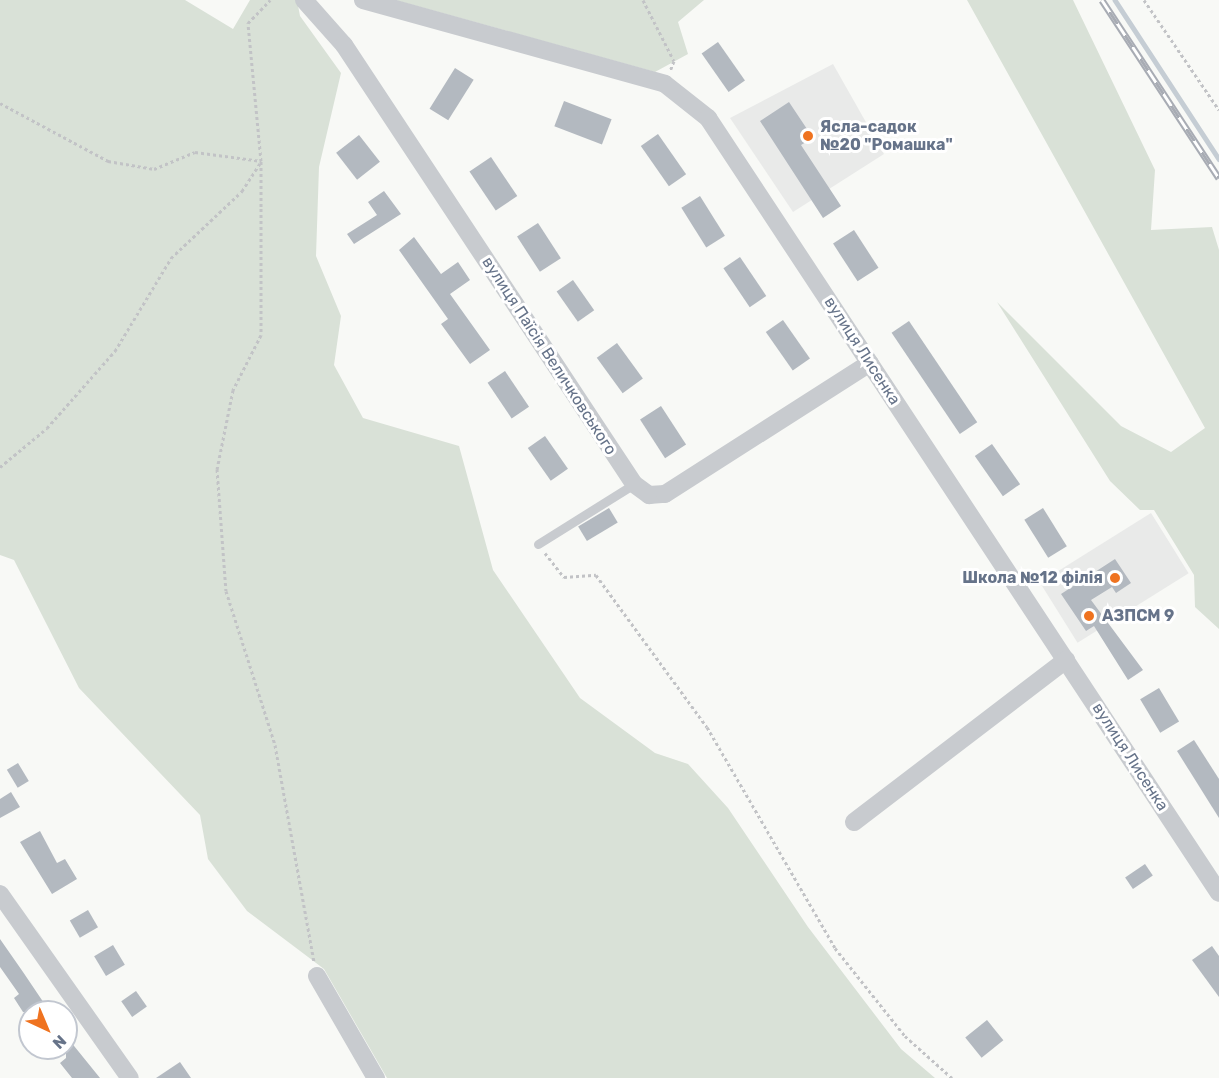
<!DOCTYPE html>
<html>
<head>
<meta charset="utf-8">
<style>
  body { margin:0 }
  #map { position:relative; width:1219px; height:1078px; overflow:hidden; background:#f8f9f6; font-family:Rubik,sans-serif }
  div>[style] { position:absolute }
  .built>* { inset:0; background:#e9eae9; transform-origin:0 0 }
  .green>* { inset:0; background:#d9e1d7 }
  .stream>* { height:4.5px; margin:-2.25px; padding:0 2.25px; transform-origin:2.25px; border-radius:2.25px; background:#c5cdd4 }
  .building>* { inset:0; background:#b3b9c0; transform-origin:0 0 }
  .path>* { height:3px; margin-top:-1.5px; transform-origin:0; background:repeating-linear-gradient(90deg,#c2c3c6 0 3px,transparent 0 6px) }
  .service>* { height:9px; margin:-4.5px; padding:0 4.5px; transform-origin:4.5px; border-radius:4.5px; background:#c8cbcf }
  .minor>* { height:18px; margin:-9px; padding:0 9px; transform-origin:9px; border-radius:9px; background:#c8cbcf }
  .rail>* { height:7px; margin-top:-3.5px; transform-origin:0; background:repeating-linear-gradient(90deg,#fff 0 14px,#a8acb4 0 28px); box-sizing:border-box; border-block:2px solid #a8acb4 }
  .dots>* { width:16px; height:16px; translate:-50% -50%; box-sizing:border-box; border:3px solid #fff; border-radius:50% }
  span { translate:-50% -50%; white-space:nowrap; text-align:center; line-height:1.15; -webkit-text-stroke:6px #fff; paint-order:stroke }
  .poi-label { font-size:16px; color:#667389; font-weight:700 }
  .left { translate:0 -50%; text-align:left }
  .right { translate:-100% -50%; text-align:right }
  .street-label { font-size:16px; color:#667389 }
  .north { position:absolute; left:18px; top:1000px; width:60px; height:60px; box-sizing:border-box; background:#fff; border:2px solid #c2c7d0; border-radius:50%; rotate:136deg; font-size:16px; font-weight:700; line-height:24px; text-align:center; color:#667389 }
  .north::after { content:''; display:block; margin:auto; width:21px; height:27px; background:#ef7320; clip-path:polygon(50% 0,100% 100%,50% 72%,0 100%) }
</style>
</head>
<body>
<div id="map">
  <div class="built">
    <div style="clip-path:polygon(833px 64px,884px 154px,793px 212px,730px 118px)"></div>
    <div style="left:1151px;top:513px;width:71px;height:131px;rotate:58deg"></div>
  </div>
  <div class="green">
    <div style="clip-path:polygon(0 0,185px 0,233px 29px,250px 0,297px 0,300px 16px,341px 73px,319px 167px,316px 256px,341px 316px,334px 365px,363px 418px,459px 446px,493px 570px,580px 698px,655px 753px,688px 764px,728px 808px,808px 927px,901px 1049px,935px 1078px,387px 1078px,324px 969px,247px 911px,208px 859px,200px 815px,79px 688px,14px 560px,0 555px)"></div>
    <div style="clip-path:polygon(395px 0,704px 0,678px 22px,688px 54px,655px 72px)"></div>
    <div style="clip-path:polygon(967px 0,1073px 0,1155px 170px,1151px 230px,1212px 227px,1219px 250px,1219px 629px,1195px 607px,1194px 575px,1154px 510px,1140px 510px,1110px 481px,997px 302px,1121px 426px,1171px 452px,1205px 428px)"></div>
  </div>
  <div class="stream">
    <div style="left:1115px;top:0;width:190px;rotate:56.8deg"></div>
  </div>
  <div class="building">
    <div style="left:718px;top:42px;width:47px;height:20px;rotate:55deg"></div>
    <div style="left:455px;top:68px;width:22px;height:48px;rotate:32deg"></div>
    <div style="left:564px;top:101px;width:51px;height:27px;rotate:21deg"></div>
    <div style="clip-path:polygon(789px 102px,813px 138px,801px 145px,841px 206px,823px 218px,760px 121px)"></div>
    <div style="left:658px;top:134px;width:49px;height:21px;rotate:55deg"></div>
    <div style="left:359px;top:135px;width:34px;height:29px;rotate:52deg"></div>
    <div style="left:491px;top:157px;width:47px;height:26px;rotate:56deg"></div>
    <div style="clip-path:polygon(384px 191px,401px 214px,354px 244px,347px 234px,377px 215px,368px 202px)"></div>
    <div style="left:700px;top:196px;width:47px;height:22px;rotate:58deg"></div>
    <div style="left:538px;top:223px;width:42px;height:25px;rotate:57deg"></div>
    <div style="left:854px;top:230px;width:45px;height:25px;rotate:57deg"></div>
    <div style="clip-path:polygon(414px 237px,441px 274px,458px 262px,470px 280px,450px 294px,490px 350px,470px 364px,441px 324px,448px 319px,399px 250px)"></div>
    <div style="left:740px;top:257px;width:47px;height:20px;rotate:56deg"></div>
    <div style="left:573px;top:280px;width:37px;height:20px;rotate:55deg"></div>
    <div style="left:783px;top:320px;width:47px;height:21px;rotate:55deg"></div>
    <div style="left:909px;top:321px;width:122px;height:21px;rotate:56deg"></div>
    <div style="left:617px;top:343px;width:44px;height:25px;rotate:54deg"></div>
    <div style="left:505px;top:371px;width:43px;height:21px;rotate:56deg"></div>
    <div style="left:661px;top:406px;width:46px;height:25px;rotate:57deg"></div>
    <div style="left:545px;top:436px;width:40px;height:21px;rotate:55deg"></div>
    <div style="left:992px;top:444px;width:49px;height:21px;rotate:55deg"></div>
    <div style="left:609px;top:508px;width:17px;height:36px;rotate:59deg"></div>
    <div style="left:1043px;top:508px;width:45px;height:22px;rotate:58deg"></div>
    <div style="clip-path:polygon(1115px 559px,1131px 583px,1116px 593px,1112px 587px,1091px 600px,1143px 670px,1128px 680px,1094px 626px,1086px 631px,1061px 594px)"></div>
    <div style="left:1159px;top:688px;width:39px;height:22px;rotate:59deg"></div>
    <div style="clip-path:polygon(1194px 740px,1219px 779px,1219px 818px,1177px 751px)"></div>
    <div style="left:18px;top:763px;width:21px;height:13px;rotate:59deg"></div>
    <div style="clip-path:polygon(11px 792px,20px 807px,0 818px,0 799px)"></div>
    <div style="clip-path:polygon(40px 831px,57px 863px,65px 859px,77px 879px,52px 894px,20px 842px)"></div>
    <div style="left:1145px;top:864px;width:14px;height:24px;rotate:56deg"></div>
    <div style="left:88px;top:910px;width:20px;height:21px;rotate:60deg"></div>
    <div style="clip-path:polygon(0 939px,23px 972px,50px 1012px,23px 1012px,14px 998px,19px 994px,0 967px)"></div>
    <div style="left:113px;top:945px;width:23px;height:22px;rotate:59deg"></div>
    <div style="clip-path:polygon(1212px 946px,1219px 956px,1219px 997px,1192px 960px)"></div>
    <div style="left:136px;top:991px;width:19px;height:18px;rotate:55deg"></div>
    <div style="left:987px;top:1020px;width:26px;height:28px;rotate:51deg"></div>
    <div style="clip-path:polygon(66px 1036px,100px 1078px,72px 1078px,60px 1063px,66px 1058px)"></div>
    <div style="clip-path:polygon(180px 1062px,191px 1078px,156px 1078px)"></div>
  </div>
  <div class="path">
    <div style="left:643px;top:0;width:68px;rotate:63.1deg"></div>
    <div style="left:674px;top:61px;width:11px;rotate:112deg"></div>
    <div style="left:1144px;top:0;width:133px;rotate:55.7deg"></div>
    <div style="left:0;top:103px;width:123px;rotate:28.2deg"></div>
    <div style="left:108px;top:161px;width:47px;rotate:9.9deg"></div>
    <div style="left:154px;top:169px;width:44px;rotate:-22.5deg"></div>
    <div style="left:195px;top:152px;width:67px;rotate:7.8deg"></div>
    <div style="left:261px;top:161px;width:139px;rotate:-95.4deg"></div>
    <div style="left:248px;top:23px;width:32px;rotate:-46deg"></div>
    <div style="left:261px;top:161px;width:174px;rotate:90deg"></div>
    <div style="left:261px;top:335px;width:62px;rotate:117deg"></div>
    <div style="left:233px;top:390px;width:81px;rotate:101.4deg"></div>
    <div style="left:217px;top:469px;width:122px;rotate:85.8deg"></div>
    <div style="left:226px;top:591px;width:162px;rotate:72.3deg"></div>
    <div style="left:275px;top:745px;width:220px;rotate:79.8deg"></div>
    <div style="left:0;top:467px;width:61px;rotate:-39.7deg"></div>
    <div style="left:47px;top:428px;width:103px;rotate:-48.6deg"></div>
    <div style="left:115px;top:351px;width:109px;rotate:-58.9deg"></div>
    <div style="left:171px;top:258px;width:98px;rotate:-43.3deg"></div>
    <div style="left:242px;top:191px;width:33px;rotate:-57deg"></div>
    <div style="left:545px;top:553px;width:31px;rotate:52deg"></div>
    <div style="left:564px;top:577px;width:32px;rotate:-4deg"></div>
    <div style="left:596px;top:575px;width:188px;rotate:53.9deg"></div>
    <div style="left:707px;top:727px;width:255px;rotate:59.9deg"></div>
    <div style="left:835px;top:948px;width:112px;rotate:51.5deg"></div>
    <div style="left:905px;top:1036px;width:63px;rotate:41.8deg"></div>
  </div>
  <div class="service">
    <div style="left:538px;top:544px;width:113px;rotate:-32deg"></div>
  </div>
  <div class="minor">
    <div style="left:304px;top:0;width:60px;rotate:48.4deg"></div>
    <div style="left:344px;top:45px;width:526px;rotate:56.55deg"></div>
    <div style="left:634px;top:484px;width:19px;rotate:36deg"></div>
    <div style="left:649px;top:495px;width:16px;rotate:-4deg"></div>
    <div style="left:665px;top:494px;width:243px;rotate:-32.6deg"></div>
    <div style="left:363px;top:0;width:313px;rotate:15.5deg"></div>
    <div style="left:665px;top:84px;width:55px;rotate:38.3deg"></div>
    <div style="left:708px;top:118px;width:928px;rotate:56.6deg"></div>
    <div style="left:854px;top:822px;width:267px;rotate:-37.4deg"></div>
    <div style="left:0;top:894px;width:225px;rotate:54.8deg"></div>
    <div style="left:317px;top:976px;width:118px;rotate:60deg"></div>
  </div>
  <div class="rail">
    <div style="left:1102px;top:0;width:213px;rotate:56.7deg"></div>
  </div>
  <div class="dots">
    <div style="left:808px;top:136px;background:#ef7320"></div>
    <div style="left:1115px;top:578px;background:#ef7320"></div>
    <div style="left:1089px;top:616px;background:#ef7320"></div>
  </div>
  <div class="poi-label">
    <span class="left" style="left:820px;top:136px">Ясла-садок<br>№20 "Ромашка"</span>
    <span class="right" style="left:1103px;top:578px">Школа №12 філія</span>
    <span class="left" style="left:1102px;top:616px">АЗПСМ 9</span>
  </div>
  <div class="street-label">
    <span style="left:862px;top:351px;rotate:57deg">вулиця Лисенка</span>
    <span style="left:549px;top:356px;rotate:57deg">вулиця Паїсія Величковського</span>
    <span style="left:1130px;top:757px;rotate:57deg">вулиця Лисенка</span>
  </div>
  <div class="north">N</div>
</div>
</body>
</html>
